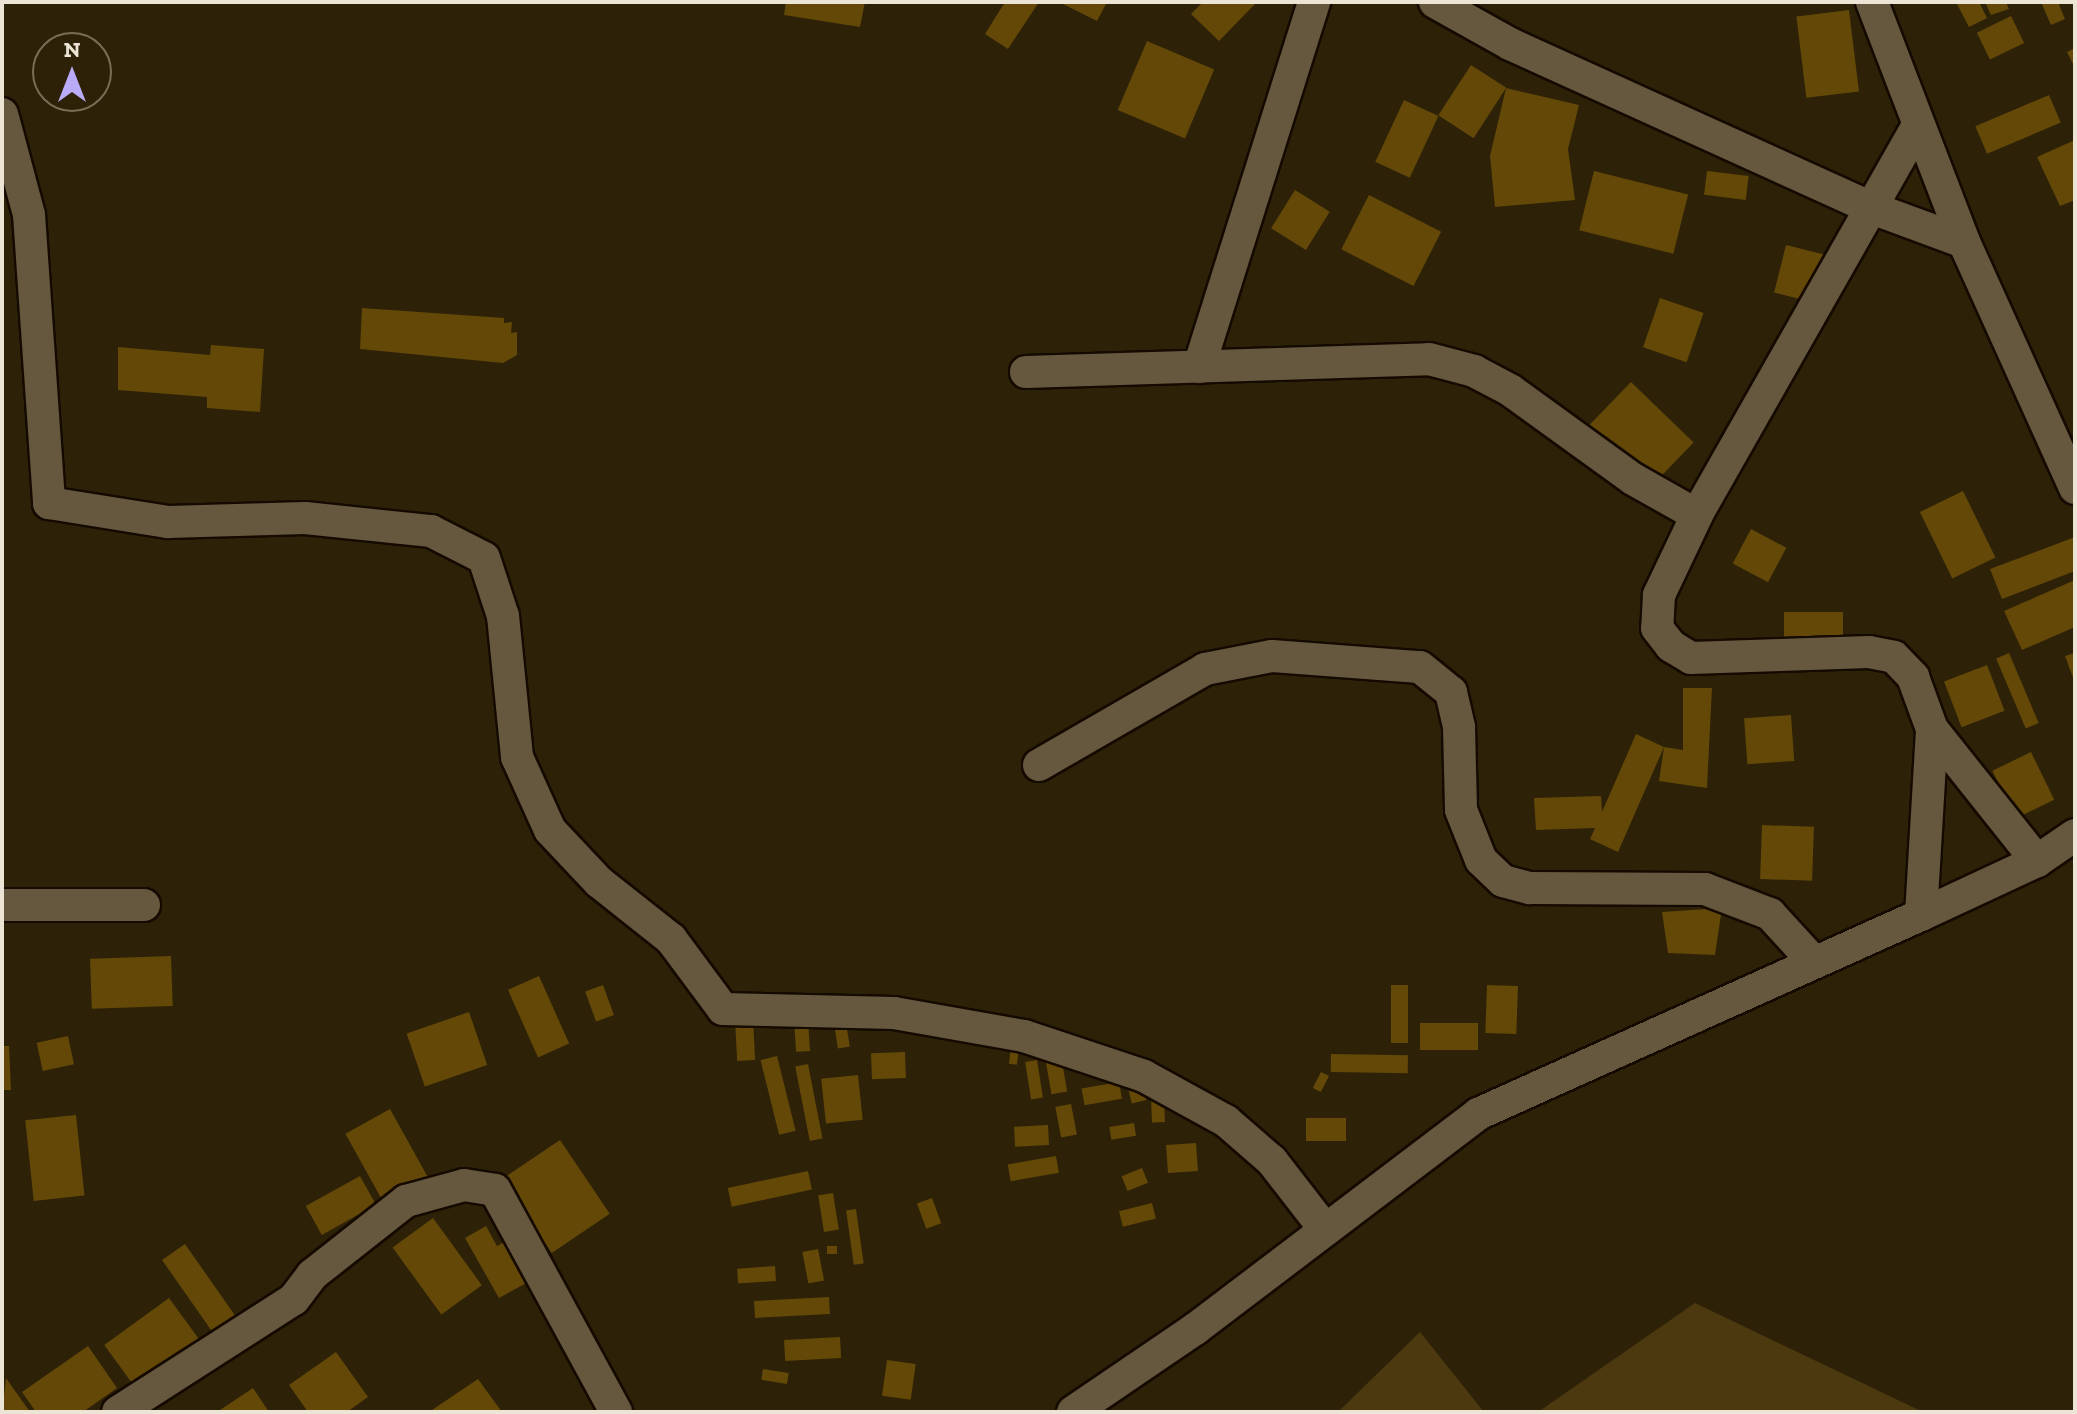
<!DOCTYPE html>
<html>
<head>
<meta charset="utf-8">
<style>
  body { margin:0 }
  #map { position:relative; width:2077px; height:1414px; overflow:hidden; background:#2d2107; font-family:"Zilla Slab",serif }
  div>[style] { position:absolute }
  .green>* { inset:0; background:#4c3910 }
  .building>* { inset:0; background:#634808; transform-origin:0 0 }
  .roads { filter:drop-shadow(2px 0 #150a00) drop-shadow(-2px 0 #150a00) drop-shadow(0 2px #150a00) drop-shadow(0 -2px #150a00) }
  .minor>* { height:32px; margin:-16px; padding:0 16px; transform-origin:16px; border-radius:16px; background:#66583e }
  span { translate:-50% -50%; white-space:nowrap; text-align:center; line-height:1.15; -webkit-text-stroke:6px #2d2107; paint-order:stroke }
  .frame { position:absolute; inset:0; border:4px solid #ece4d5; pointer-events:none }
  .north { position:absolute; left:32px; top:32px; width:80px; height:80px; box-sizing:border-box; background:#2d2107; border:2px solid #796f59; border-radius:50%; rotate:0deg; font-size:22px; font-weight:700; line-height:32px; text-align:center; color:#ece4d5 }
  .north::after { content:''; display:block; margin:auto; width:28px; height:36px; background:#b9abf7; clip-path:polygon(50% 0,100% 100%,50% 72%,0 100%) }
</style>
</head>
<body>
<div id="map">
  <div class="green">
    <div style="clip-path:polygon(1695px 1303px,1923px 1412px,1538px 1412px)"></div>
    <div style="clip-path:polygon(1420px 1332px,1484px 1412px,1338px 1412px)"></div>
  </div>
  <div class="building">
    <div style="clip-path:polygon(786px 2px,865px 2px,860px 27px,784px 15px)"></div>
    <div style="clip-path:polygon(1005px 2px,1039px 2px,1008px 49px,985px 34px)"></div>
    <div style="clip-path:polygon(1059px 2px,1107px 2px,1097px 21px)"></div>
    <div style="clip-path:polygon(1203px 2px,1257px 2px,1219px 41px,1191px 14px)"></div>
    <div style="clip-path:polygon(1979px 2px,1987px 18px,1969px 27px,1957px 4px)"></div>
    <div style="clip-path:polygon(1985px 2px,2006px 2px,2009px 9px,1991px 15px)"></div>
    <div style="clip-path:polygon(2041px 2px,2058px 2px,2065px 19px,2051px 25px)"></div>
    <div style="left:1849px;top:10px;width:82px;height:53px;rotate:83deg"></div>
    <div style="left:2011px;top:16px;width:30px;height:38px;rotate:64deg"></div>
    <div style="left:1147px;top:41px;width:73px;height:75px;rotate:23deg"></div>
    <div style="clip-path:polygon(2075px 48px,2075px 68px,2067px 52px)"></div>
    <div style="left:1471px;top:65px;width:42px;height:60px;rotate:33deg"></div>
    <div style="clip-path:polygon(1506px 88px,1579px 105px,1568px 149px,1575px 200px,1495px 207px,1490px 156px)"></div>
    <div style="left:2049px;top:95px;width:30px;height:80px;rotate:67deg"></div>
    <div style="left:1404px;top:100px;width:38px;height:68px;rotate:25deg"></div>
    <div style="clip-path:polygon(2075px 140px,2075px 200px,2060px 206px,2037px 157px)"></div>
    <div style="left:1594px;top:171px;width:97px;height:61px;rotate:14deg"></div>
    <div style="left:1707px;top:171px;width:42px;height:24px;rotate:7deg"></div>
    <div style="left:1295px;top:190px;width:41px;height:45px;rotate:32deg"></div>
    <div style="left:1369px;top:195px;width:81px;height:61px;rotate:27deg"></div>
    <div style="left:1786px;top:245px;width:46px;height:49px;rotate:14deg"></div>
    <div style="left:1660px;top:298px;width:46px;height:52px;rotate:19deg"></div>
    <div style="clip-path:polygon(362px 308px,504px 318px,504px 323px,512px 322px,511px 333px,517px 332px,517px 355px,503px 363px,360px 349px)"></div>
    <div style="clip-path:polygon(211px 345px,264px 349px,260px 412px,207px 408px,207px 397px,118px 390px,118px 347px,210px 355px)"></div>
    <div style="left:1631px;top:382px;width:87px;height:80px;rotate:44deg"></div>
    <div style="left:1963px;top:491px;width:74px;height:48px;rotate:64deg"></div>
    <div style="left:1751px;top:529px;width:40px;height:39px;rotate:28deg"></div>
    <div style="clip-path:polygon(2075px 537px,2075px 571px,2002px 599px,1990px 569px)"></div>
    <div style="clip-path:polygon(2075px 580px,2075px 627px,2022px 650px,2004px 611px)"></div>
    <div style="left:1784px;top:612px;width:59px;height:34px"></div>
    <div style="left:2009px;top:653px;width:76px;height:14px;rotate:67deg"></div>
    <div style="clip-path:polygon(2075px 653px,2075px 683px,2065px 656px)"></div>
    <div style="left:1987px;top:665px;width:49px;height:46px;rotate:69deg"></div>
    <div style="clip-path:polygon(1683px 688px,1712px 688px,1707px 788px,1659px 781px,1664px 747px,1683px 750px)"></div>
    <div style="left:1791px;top:715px;width:46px;height:47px;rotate:86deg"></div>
    <div style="clip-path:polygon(1636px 734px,1664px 747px,1618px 852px,1590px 839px,1595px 828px,1536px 830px,1534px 798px,1601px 796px,1602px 812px)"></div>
    <div style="left:2031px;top:752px;width:53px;height:43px;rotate:64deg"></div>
    <div style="left:1762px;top:825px;width:52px;height:54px;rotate:2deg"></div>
    <div style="clip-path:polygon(1722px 908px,1715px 955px,1668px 953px,1662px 912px)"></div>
    <div style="left:171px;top:956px;width:50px;height:81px;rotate:88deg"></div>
    <div style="left:539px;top:976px;width:74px;height:34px;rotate:66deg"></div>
    <div style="left:603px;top:985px;width:32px;height:19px;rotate:70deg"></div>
    <div style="left:1391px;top:985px;width:17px;height:58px"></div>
    <div style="left:1487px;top:985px;width:31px;height:48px;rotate:2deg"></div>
    <div style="left:807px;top:1007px;width:44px;height:14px;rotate:86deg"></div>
    <div style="left:844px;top:1010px;width:37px;height:12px;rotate:81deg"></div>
    <div style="left:469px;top:1012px;width:56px;height:66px;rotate:71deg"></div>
    <div style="left:753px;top:1019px;width:41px;height:18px;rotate:87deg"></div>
    <div style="left:1420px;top:1023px;width:58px;height:27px"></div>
    <div style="left:68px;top:1036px;width:29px;height:32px;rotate:78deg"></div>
    <div style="clip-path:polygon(2px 1046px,9px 1046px,11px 1090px,2px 1090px)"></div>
    <div style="left:1011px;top:1047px;width:8px;height:17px;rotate:7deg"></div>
    <div style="left:905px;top:1052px;width:26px;height:34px;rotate:88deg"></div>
    <div style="left:1331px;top:1054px;width:77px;height:18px;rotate:1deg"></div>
    <div style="left:777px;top:1056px;width:77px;height:17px;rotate:76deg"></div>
    <div style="left:1061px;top:1056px;width:36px;height:16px;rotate:80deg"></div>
    <div style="left:1037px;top:1060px;width:38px;height:12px;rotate:81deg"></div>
    <div style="left:808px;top:1064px;width:76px;height:13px;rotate:79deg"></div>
    <div style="left:1138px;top:1064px;width:37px;height:15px;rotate:77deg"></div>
    <div style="left:1321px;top:1072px;width:9px;height:18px;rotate:27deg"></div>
    <div style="left:858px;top:1075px;width:45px;height:37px;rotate:84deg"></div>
    <div style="left:1119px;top:1082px;width:17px;height:38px;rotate:80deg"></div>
    <div style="left:1164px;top:1096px;width:26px;height:13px;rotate:88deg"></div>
    <div style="left:1071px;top:1104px;width:31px;height:16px;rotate:79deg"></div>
    <div style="left:390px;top:1109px;width:81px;height:51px;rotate:61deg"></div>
    <div style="left:76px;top:1115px;width:81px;height:51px;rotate:84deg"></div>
    <div style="left:1306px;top:1118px;width:40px;height:23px"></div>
    <div style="left:1134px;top:1123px;width:13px;height:25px;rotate:81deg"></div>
    <div style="left:1048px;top:1125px;width:20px;height:34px;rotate:87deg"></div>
    <div style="left:560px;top:1140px;width:89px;height:70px;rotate:56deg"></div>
    <div style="left:1196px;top:1143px;width:28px;height:30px;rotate:86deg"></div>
    <div style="left:1056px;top:1156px;width:17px;height:49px;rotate:80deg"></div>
    <div style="left:1142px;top:1168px;width:16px;height:22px;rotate:68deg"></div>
    <div style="left:808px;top:1171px;width:19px;height:82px;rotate:78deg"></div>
    <div style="left:360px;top:1176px;width:33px;height:62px;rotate:61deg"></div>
    <div style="left:833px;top:1193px;width:37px;height:15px;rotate:81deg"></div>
    <div style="left:932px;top:1198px;width:27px;height:16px;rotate:70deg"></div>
    <div style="left:1152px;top:1203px;width:16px;height:34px;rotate:76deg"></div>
    <div style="left:856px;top:1209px;width:55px;height:10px;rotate:82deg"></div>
    <div style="left:433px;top:1218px;width:83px;height:50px;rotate:54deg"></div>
    <div style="clip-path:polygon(486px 1226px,497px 1246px,510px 1239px,532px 1280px,499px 1298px,465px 1238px)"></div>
    <div style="left:185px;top:1244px;width:90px;height:28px;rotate:55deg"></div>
    <div style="left:827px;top:1246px;width:10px;height:8px"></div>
    <div style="left:818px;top:1249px;width:32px;height:16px;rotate:79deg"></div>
    <div style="left:775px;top:1266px;width:15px;height:38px;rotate:86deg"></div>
    <div style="left:829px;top:1297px;width:17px;height:75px;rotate:87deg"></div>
    <div style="left:169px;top:1298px;width:52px;height:80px;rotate:54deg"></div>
    <div style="left:840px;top:1337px;width:21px;height:56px;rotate:87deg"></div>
    <div style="clip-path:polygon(88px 1346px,117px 1388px,83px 1412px,36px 1412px,22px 1392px)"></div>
    <div style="clip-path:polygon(336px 1352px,368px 1397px,347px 1412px,308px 1412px,289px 1385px)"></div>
    <div style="left:887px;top:1360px;width:29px;height:36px;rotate:8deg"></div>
    <div style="left:763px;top:1369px;width:26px;height:11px;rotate:9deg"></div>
    <div style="clip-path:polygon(6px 1378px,30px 1412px,2px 1412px)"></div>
    <div style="clip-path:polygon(478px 1379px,502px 1412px,429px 1412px)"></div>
    <div style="clip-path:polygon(253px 1388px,269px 1412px,217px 1412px)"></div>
  </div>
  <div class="roads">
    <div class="minor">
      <div style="left:1435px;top:2px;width:86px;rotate:29.2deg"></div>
      <div style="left:1510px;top:44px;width:394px;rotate:24.4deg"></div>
      <div style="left:1869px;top:207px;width:101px;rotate:20.2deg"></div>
      <div style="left:1872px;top:2px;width:257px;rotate:69deg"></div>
      <div style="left:1964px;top:242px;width:270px;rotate:65.7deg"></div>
      <div style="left:2px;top:114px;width:105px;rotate:75deg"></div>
      <div style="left:29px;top:215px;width:289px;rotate:86deg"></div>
      <div style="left:49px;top:503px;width:121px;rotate:9.1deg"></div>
      <div style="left:168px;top:522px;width:137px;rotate:-1.7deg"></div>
      <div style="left:305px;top:518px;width:127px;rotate:5.9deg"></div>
      <div style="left:431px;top:531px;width:59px;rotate:27deg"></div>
      <div style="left:484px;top:558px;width:61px;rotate:71.9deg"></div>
      <div style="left:503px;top:616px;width:142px;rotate:84.3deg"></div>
      <div style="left:517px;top:757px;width:80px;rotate:65.7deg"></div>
      <div style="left:550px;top:830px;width:71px;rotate:46.7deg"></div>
      <div style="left:599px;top:882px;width:92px;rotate:38.4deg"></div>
      <div style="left:671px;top:939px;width:87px;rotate:53.4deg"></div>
      <div style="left:723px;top:1009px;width:171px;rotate:1.3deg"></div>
      <div style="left:894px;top:1013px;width:132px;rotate:10deg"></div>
      <div style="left:1024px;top:1036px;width:126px;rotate:18.4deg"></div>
      <div style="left:1144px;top:1076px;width:94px;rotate:28.8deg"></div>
      <div style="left:1226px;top:1121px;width:61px;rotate:41deg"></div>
      <div style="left:1272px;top:1161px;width:85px;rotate:52.2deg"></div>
      <div style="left:1917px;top:127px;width:446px;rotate:119.6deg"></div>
      <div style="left:1697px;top:515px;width:89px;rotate:115.4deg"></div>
      <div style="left:1659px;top:595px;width:33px;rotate:93deg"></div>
      <div style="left:1657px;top:628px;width:23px;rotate:52deg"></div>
      <div style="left:1671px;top:646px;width:23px;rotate:31deg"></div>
      <div style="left:1691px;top:658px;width:178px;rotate:-1.9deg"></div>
      <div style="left:1869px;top:652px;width:25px;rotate:11deg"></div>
      <div style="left:1894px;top:657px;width:28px;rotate:46deg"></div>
      <div style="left:1913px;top:677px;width:55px;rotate:69.9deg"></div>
      <div style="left:1932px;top:729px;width:169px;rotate:51.5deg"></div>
      <div style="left:1199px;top:367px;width:383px;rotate:-72.5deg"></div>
      <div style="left:1026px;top:372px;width:403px;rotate:-1.8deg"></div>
      <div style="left:1429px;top:359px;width:47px;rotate:14.9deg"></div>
      <div style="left:1474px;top:371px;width:41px;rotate:27.8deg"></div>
      <div style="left:1510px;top:390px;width:152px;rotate:35.9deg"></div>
      <div style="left:1633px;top:479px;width:73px;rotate:29.4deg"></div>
      <div style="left:1039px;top:765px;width:192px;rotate:-30deg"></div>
      <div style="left:1205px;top:669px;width:68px;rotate:-11deg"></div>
      <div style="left:1272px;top:656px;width:148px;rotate:4.3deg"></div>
      <div style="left:1420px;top:667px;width:40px;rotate:39deg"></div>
      <div style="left:1451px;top:692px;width:36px;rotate:77deg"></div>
      <div style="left:1459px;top:727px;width:83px;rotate:88.6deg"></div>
      <div style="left:1461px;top:810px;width:54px;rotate:68.2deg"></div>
      <div style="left:1481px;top:860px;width:30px;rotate:44deg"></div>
      <div style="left:1503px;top:881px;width:28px;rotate:15deg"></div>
      <div style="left:1530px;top:888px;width:175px;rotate:0.3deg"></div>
      <div style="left:1705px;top:889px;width:70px;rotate:21deg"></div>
      <div style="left:1770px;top:914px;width:65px;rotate:47.5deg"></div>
      <div style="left:2px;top:905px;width:142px"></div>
      <div style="left:1921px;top:915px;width:186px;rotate:-86.6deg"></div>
      <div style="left:118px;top:1412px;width:209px;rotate:-32.7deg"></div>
      <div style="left:294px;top:1299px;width:30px;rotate:-53deg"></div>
      <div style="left:312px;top:1275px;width:120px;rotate:-38.2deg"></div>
      <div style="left:406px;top:1201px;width:60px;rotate:-15.4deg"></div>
      <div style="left:464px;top:1185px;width:31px;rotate:9deg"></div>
      <div style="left:495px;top:1190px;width:253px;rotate:61.4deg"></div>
      <div style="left:1073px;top:1412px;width:148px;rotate:-34.2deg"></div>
      <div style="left:1195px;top:1329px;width:355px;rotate:-37.2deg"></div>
      <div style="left:1478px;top:1114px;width:486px;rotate:-24.2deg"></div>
      <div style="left:1921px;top:915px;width:128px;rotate:-25deg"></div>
      <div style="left:2037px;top:861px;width:46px;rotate:-34.4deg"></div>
    </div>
  </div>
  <div class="frame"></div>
  <div class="north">N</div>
</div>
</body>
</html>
